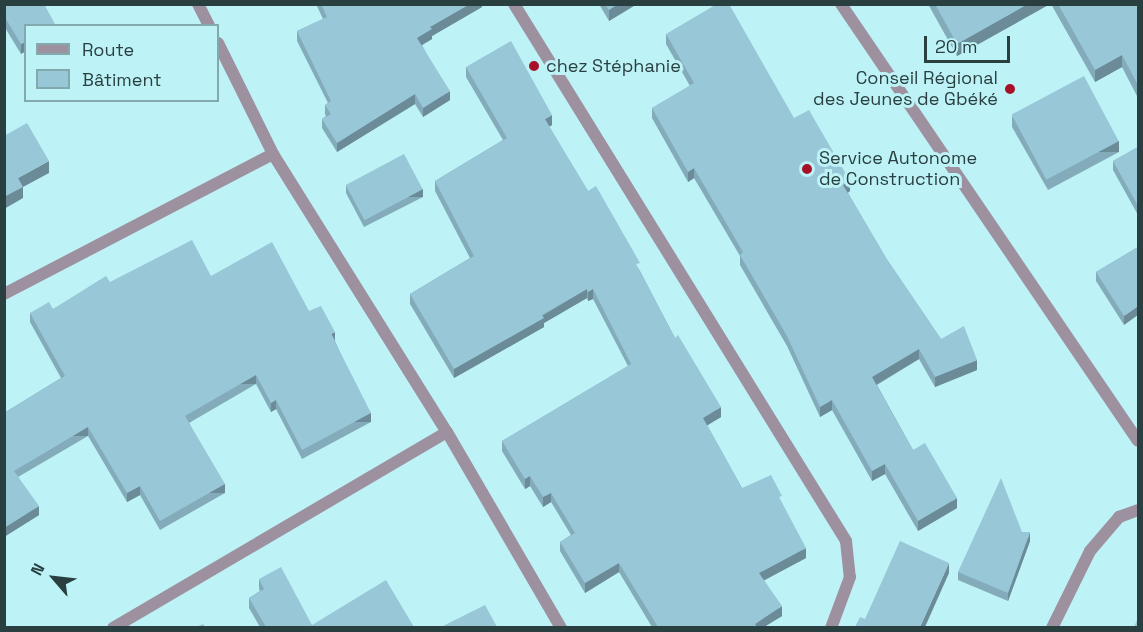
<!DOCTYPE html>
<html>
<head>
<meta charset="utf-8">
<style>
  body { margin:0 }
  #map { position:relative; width:1143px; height:632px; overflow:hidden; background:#bdf2f6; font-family:"Space Grotesk",sans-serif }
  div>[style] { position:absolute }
  .minor>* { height:12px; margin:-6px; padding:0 6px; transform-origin:6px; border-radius:6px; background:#9e919f }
  .tertiary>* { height:12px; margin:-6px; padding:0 6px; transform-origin:6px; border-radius:6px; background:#9e919f }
  .wall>* { inset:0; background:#83abba }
  .shaded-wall>* { inset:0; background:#6a8b97; transform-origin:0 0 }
  .building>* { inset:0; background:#98c7d8; transform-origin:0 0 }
  .dots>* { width:16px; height:16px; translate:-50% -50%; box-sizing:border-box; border:3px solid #bdf2f6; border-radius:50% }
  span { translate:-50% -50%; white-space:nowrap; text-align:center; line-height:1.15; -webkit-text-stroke:6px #bdf2f6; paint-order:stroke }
  .poi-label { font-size:18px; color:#293f40 }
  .left { translate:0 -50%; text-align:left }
  .right { translate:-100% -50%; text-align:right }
  .frame { position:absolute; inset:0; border:6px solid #293f40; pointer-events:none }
  .legend { position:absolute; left:24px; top:24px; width:195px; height:78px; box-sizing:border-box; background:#bdf2f6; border:2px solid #82aaad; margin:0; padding:8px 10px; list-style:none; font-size:18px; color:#293f40 }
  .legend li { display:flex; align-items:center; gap:12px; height:30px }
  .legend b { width:30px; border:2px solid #82aaad }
  .north { position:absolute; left:24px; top:548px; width:60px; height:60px; -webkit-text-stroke:4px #bdf2f6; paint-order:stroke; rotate:298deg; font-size:16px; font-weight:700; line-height:24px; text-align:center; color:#293f40 }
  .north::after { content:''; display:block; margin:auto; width:21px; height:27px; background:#293f40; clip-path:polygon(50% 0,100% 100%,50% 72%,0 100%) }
  .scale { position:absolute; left:924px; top:36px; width:86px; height:27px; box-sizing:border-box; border:3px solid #293f40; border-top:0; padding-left:8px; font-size:18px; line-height:21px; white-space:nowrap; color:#293f40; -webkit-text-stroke:4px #bdf2f6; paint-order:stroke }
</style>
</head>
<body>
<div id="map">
  <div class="minor">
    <div style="left:198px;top:4px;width:25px;rotate:63deg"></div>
    <div style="left:514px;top:4px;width:631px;rotate:58.27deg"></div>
    <div style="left:846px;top:541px;width:36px;rotate:84deg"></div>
    <div style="left:850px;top:577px;width:54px;rotate:110.4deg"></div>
    <div style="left:218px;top:43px;width:124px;rotate:63.6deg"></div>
    <div style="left:273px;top:154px;width:328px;rotate:58deg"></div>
    <div style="left:447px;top:432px;width:227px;rotate:59.8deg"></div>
    <div style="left:4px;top:294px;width:303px;rotate:-27.5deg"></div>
    <div style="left:113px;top:628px;width:387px;rotate:-30.4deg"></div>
    <div style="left:1052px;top:628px;width:86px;rotate:-63.7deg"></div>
    <div style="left:1090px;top:551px;width:45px;rotate:-49.5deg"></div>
    <div style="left:1119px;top:517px;width:20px;rotate:-20deg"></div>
  </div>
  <div class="tertiary">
    <div style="left:841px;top:4px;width:528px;rotate:55.8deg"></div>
  </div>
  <div class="wall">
    <div style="clip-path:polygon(4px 4px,55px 26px,21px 54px,4px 26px)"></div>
    <div style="clip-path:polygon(316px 4px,482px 4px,482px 7px,432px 36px,432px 39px,422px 45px,450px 100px,423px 117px,415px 104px,337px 152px,322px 128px,322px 119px,326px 116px,325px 114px,325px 105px,328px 103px,297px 41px,297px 31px,323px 19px)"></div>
    <div style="clip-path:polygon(599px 4px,637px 4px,609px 21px)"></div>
    <div style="clip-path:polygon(928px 4px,1050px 4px,957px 56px)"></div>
    <div style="clip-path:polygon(1051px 4px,1138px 4px,1138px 98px,1122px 67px,1095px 82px)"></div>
    <div style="clip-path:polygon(666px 34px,794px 118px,850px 191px,848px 193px,886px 258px,941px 339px,977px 370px,935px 387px,919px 359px,877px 385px,913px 450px,957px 508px,918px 531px,885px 474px,872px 481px,832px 410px,820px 417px,787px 346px,740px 265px,740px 256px,694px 178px,688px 182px,652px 118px,652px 108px,690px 86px,666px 44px)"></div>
    <div style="clip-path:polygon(466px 67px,552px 125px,549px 127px,588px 191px,640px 271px,675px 338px,721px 417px,707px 425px,742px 488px,782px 503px,806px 558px,764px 580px,782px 616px,764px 627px,652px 627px,619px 572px,585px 593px,560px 551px,560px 542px,571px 535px,551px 502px,543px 507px,530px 486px,525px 489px,502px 451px,502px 441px,628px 366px,593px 299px,588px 301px,587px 298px,544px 323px,544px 327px,454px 378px,410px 304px,410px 294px,470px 258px,435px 191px,435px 181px,503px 140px,466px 77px)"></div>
    <div style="clip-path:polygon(1012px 116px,1119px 152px,1048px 190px,1012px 127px)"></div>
    <div style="clip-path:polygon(1138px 147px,1138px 215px,1113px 170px,1113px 161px)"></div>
    <div style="clip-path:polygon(346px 185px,423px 197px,364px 227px,346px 193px)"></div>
    <div style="clip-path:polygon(1138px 247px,1124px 325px,1096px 281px,1096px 272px)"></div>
    <div style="clip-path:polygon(211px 276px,309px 311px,335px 341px,371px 422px,302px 459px,276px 409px,271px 412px,256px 384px,189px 423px,225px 493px,160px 530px,140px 495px,127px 502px,88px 436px,18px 477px,39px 515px,4px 537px,4px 413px,61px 378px,30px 322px,30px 313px,53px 309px,110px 282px)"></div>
    <div style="clip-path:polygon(1022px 532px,1030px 541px,1008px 601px,958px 580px,958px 572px)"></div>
    <div style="clip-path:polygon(259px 579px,312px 625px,414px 627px,260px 627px,249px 608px,249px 598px,260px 591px,259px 589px)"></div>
  </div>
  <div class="shaded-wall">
    <div style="clip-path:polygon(470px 4px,482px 4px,482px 7px,432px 36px,432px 39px,417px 48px,417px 38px,430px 27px)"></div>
    <div style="clip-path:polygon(618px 4px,637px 4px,609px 21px,609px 10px)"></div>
    <div style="clip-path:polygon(1028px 4px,1050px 4px,957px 56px,957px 44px)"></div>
    <div style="clip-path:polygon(26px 42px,26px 51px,21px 54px,21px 44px)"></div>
    <div style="clip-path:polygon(1122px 55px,1122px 67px,1095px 82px,1095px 70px)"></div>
    <div style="clip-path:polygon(450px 91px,450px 100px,423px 117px,423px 108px)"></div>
    <div style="clip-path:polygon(415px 94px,415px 104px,337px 152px,337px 143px)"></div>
    <div style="clip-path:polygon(552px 115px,552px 125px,545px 129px,545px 119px)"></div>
    <div style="left:1119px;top:141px;width:11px;height:81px;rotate:90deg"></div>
    <div style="clip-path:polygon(49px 161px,49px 173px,23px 187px,23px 198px,4px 209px,4px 197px,18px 178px)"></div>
    <div style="clip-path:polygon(694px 168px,694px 178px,688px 182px,688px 172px)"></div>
    <div style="clip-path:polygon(850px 181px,850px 191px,843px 195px,843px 185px)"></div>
    <div style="left:423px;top:189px;width:8px;height:66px;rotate:90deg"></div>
    <div style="clip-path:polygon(587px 289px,587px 298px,544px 323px,544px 327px,454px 378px,454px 369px)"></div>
    <div style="clip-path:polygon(593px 289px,593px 299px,588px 301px,588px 292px)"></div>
    <div style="clip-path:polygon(1138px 306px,1138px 315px,1124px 325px,1124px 316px)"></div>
    <div style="clip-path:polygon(335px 332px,335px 341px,331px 334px)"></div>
    <div style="clip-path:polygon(919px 349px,919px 359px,872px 387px,872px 377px)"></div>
    <div style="clip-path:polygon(977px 360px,977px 370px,935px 387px,935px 377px)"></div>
    <div style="left:256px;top:375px;width:9px;height:82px;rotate:90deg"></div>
    <div style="clip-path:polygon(276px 400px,276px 409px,271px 412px,271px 403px)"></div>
    <div style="clip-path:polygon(832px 400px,832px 410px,820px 417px,820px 407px)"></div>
    <div style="clip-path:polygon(721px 407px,721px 417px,703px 428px,703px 418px)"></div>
    <div style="left:371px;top:413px;width:9px;height:78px;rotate:90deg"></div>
    <div style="left:88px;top:427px;width:9px;height:86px;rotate:90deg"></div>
    <div style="clip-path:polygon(885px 464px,885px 474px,872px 481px,872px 471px)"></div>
    <div style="clip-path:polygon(530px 476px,530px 486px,525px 489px,525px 479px)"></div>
    <div style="left:225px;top:484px;width:9px;height:75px;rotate:90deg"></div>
    <div style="clip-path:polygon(140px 486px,140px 495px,127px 502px,127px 493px)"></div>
    <div style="clip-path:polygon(551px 493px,551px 502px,543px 507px,543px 497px)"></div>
    <div style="clip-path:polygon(957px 498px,957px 508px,918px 531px,918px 521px)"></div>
    <div style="clip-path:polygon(39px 506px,39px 515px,4px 537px,4px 528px)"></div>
    <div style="clip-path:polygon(1030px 532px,1030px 541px,1008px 601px,1008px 593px)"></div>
    <div style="clip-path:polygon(806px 548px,806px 558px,759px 583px,759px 573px)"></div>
    <div style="clip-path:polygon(619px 563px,619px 572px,585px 593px,585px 583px)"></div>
    <div style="clip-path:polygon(949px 563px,949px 573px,925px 627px,920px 627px)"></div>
    <div style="clip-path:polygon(782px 606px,782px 616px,764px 627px,755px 627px,755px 624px)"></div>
  </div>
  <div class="building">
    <div style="clip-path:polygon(4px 4px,44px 4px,55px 24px,53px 26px,26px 26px,26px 42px,21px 44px,4px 16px)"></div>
    <div style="clip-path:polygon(321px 4px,470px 4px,430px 27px,432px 29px,417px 38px,450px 91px,423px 108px,415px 94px,337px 143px,322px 119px,331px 114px,325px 105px,331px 101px,297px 31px,327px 17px)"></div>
    <div style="clip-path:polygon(605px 4px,618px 4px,609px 10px)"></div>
    <div style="clip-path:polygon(717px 4px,729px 4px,794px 118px,809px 110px,850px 181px,843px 185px,886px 258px,941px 339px,964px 326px,977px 360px,935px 377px,919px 349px,872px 377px,913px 450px,925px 443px,957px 498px,918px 521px,885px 464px,872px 471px,832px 400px,820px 407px,787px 336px,740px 255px,743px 252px,694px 168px,688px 172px,652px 108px,694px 83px,666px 34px)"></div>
    <div style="clip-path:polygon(935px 4px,1028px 4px,957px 44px)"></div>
    <div style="clip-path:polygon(1058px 4px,1138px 4px,1138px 85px,1122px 55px,1095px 70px)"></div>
    <div style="clip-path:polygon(511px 41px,552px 115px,545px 119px,588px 191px,596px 186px,640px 263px,636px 264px,675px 338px,678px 335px,721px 407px,703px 418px,742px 488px,771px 475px,782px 496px,779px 497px,806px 548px,759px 573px,782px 606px,755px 624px,757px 627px,658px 627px,619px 563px,585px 583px,560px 542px,575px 533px,551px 493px,543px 497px,530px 476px,525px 479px,502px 441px,631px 364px,593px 289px,588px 292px,587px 289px,542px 315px,544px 318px,454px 369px,410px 294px,474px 256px,435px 181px,507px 138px,466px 67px)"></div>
    <div style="left:1084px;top:76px;width:74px;height:82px;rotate:62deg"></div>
    <div style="clip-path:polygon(27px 123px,49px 161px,18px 178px,23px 187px,4px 197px,4px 136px)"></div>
    <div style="clip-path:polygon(1138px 147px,1138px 206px,1113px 161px)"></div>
    <div style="left:404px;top:154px;width:40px;height:66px;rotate:62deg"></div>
    <div style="clip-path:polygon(192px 240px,211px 276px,272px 242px,309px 311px,321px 306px,335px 332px,331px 334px,371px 413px,302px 450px,276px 400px,271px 403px,256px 375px,185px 416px,225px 484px,160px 521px,140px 486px,127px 493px,88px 427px,14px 471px,39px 506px,4px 528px,4px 413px,65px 376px,30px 313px,49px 302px,53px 309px,106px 276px,110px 282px)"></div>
    <div style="clip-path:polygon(1138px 247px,1138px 306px,1124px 316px,1096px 272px)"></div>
    <div style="clip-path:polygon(1001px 478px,1022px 532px,1030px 532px,1008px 593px,958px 572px)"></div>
    <div style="clip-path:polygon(900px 541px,949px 563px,920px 627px,855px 627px,860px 617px,865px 619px)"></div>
    <div style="clip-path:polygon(281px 567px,312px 625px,386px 580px,414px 627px,266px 627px,249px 598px,264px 589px,259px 579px)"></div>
    <div style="clip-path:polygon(485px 605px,497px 627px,441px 627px)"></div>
    <div style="clip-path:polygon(1138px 618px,1138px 627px,1134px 627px)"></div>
    <div style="clip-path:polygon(203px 624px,205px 627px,196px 627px)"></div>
  </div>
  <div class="dots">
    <div style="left:534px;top:66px;background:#a81028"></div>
    <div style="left:1010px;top:89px;background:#a81028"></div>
    <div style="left:807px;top:169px;background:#a81028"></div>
  </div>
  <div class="poi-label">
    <span class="left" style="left:546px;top:66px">chez Stéphanie</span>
    <span class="right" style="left:998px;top:89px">Conseil Régional<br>des Jeunes de Gbéké</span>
    <span class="left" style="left:819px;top:169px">Service Autonome<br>de Construction</span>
  </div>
  <div class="frame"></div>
  <ul class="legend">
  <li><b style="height:8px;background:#9e919f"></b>Route</li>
  <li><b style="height:16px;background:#98c7d8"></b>Bâtiment</li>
  </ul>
  <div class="north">N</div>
  <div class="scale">20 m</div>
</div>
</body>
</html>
